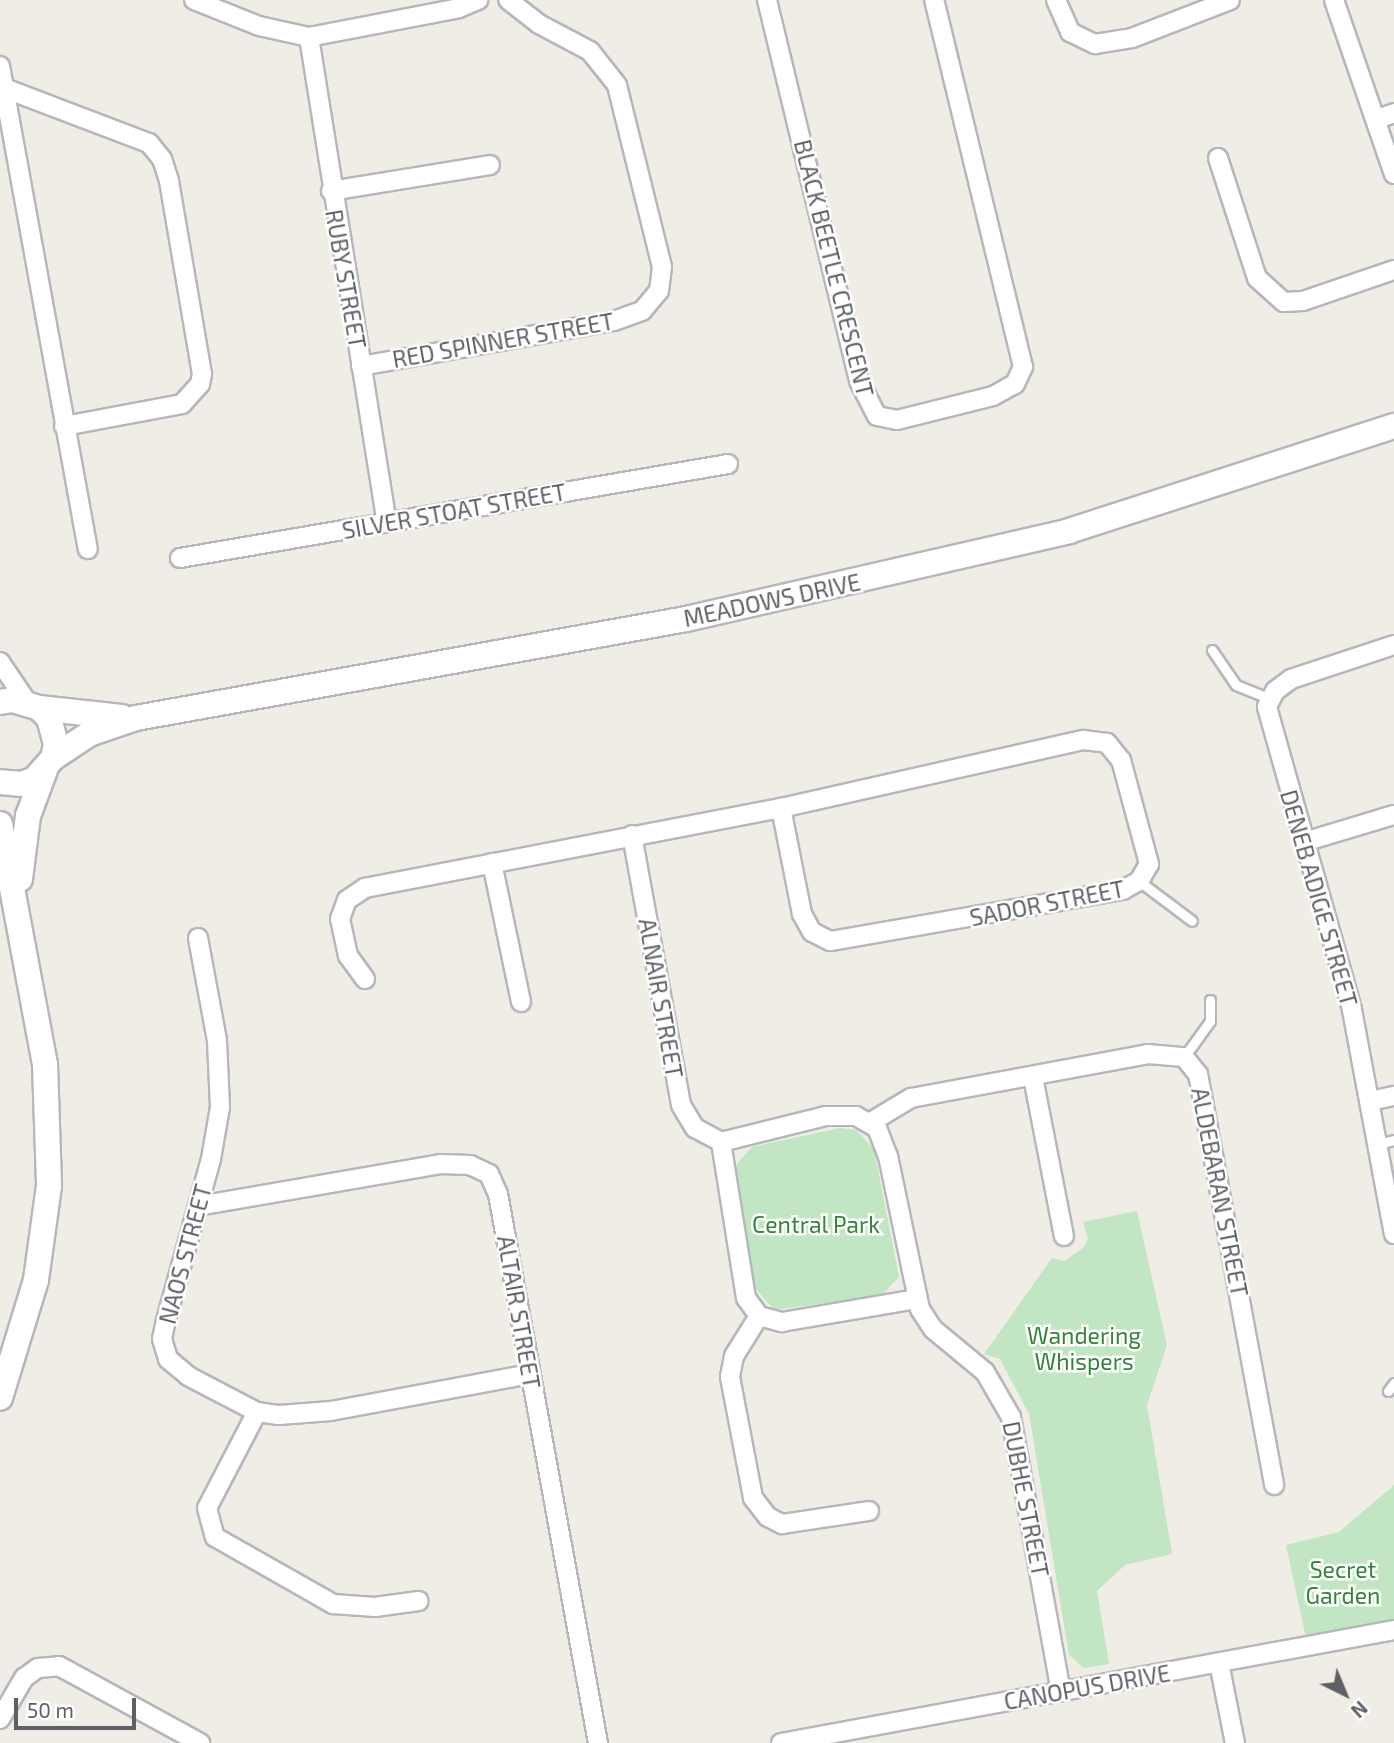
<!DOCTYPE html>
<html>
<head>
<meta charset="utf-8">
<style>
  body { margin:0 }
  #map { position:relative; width:1394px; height:1743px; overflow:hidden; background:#efede5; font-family:"Exo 2",sans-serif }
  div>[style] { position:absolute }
  .green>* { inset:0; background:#c2e6c3 }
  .roads { filter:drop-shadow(2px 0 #b5b7bc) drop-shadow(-2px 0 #b5b7bc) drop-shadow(0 2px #b5b7bc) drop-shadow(0 -2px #b5b7bc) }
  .lane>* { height:9px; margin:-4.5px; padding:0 4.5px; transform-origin:4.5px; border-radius:4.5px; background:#fff }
  .street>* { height:18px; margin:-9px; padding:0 9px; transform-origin:9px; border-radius:9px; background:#fff }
  .secondary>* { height:24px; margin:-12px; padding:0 12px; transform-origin:12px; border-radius:12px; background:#fff }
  span { translate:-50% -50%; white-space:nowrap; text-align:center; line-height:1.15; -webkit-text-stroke:5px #fff; paint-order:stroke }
  .street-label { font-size:23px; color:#5d6065 }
  .park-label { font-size:23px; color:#36833c }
  .north { position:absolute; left:1310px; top:1659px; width:70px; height:70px; -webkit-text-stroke:5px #fff; paint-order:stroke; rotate:137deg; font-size:19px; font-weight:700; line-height:28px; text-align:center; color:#5d6065 }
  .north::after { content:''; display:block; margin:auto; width:24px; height:32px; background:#5d6065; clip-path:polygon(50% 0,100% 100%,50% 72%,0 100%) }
  .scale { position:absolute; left:14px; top:1698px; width:122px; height:32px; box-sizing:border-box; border:4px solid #5d6065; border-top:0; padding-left:9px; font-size:21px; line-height:24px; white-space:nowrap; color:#5d6065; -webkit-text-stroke:5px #fff; paint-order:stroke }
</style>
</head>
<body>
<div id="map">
  <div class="green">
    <div style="clip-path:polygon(840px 1128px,856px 1130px,874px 1149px,899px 1277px,881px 1296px,774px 1310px,755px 1288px,735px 1172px,738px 1162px,752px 1147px)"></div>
    <div style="clip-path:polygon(1137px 1211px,1167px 1345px,1147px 1405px,1172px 1554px,1125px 1565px,1097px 1591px,1109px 1664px,1084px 1668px,1069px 1655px,1029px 1414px,1000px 1359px,984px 1354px,1052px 1258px,1065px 1261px,1084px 1247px,1088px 1239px,1083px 1222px)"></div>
    <div style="clip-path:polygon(1394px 1485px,1394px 1621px,1306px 1638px,1286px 1545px,1339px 1532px)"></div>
  </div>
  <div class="roads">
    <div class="lane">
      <div style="left:1212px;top:650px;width:42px;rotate:55.6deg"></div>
      <div style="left:1236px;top:685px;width:37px;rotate:22deg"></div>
      <div style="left:1139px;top:881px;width:66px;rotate:37deg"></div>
      <div style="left:1184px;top:1057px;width:44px;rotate:-54.2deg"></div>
      <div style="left:1210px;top:1021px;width:21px;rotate:-90deg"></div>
      <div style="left:1378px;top:1144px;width:16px;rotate:-14deg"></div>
      <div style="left:1388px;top:1391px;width:10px;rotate:-53deg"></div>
    </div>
    <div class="street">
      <div style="left:194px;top:0;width:70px;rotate:21.8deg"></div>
      <div style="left:259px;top:26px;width:51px;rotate:12.4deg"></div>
      <div style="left:309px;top:37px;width:153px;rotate:-10.9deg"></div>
      <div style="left:459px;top:8px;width:21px;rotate:-23deg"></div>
      <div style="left:767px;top:0;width:392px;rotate:76.4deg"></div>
      <div style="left:859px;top:381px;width:39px;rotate:63deg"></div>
      <div style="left:877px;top:416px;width:20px;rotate:11deg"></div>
      <div style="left:897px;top:420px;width:99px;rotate:-14deg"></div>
      <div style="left:993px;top:396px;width:25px;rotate:-29deg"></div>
      <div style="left:1015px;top:384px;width:19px;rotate:-65deg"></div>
      <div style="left:1023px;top:367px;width:378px;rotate:-103.6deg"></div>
      <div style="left:1056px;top:0;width:35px;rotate:66deg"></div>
      <div style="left:1070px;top:32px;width:28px;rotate:26deg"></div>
      <div style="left:1095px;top:44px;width:37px;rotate:-9deg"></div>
      <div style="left:1132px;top:38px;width:105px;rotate:-21.2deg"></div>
      <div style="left:1334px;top:0;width:184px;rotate:71deg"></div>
      <div style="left:309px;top:37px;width:491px;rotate:80.9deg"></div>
      <div style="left:0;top:66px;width:491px;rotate:79.7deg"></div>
      <div style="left:4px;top:88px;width:155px;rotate:20.8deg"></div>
      <div style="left:149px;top:143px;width:21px;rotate:51deg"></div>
      <div style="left:162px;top:159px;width:23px;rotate:72deg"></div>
      <div style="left:169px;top:181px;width:196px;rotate:80.3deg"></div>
      <div style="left:202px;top:374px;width:10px;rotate:101deg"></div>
      <div style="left:200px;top:384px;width:27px;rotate:132deg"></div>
      <div style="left:182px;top:404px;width:120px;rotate:169.4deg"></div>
      <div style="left:1377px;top:119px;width:18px;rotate:-19deg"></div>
      <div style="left:1218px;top:158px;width:126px;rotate:72deg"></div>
      <div style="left:1257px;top:278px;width:36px;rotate:42deg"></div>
      <div style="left:1284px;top:302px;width:19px;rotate:-3deg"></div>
      <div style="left:1303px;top:301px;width:96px;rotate:-18.8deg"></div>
      <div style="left:331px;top:191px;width:161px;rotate:-9.3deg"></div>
      <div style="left:361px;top:366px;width:257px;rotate:-10.1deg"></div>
      <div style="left:614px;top:321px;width:30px;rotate:-20deg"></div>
      <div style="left:642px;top:311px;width:26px;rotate:-50deg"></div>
      <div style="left:659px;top:291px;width:24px;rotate:-83deg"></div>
      <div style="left:662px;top:267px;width:187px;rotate:-103.9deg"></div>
      <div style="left:617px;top:85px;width:43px;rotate:-128.5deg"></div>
      <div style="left:590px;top:51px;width:58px;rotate:-152.1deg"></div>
      <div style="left:539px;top:24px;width:39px;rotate:-142deg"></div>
      <div style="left:180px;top:558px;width:556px;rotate:-9.73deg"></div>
      <div style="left:1394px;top:645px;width:108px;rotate:161.7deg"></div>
      <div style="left:1291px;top:679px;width:20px;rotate:143deg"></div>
      <div style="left:1275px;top:691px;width:18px;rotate:117deg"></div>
      <div style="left:1267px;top:707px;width:315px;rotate:74.3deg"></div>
      <div style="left:1352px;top:1010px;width:228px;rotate:79.4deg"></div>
      <div style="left:0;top:662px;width:48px;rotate:56deg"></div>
      <div style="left:632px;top:835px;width:274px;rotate:79.7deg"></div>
      <div style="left:681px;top:1105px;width:27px;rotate:59deg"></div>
      <div style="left:695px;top:1128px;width:30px;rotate:28deg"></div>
      <div style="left:1304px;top:842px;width:94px;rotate:-16.7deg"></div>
      <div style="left:492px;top:863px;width:142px;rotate:78.2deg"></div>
      <div style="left:198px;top:938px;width:105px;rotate:79.5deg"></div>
      <div style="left:217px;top:1041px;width:66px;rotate:87.4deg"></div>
      <div style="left:220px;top:1107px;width:53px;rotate:99.8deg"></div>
      <div style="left:211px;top:1159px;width:167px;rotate:105.6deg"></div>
      <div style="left:166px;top:1320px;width:19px;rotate:102deg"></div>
      <div style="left:162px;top:1339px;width:21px;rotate:73deg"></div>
      <div style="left:168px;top:1359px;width:26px;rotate:40deg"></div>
      <div style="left:188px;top:1376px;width:78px;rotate:27.6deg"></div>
      <div style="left:257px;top:1412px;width:22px;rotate:8deg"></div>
      <div style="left:279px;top:1415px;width:52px;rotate:-4.4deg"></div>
      <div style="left:331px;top:1411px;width:202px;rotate:-10.5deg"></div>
      <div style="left:365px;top:979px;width:29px;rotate:-126deg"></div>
      <div style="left:348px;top:956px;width:38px;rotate:-102deg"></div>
      <div style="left:340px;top:919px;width:20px;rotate:-70deg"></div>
      <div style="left:347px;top:900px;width:22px;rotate:-34deg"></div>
      <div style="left:365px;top:888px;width:424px;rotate:-10.9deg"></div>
      <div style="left:781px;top:808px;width:310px;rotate:-12.7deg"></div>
      <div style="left:1083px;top:740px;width:24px;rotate:7deg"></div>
      <div style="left:1107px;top:743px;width:22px;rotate:51deg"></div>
      <div style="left:1121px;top:760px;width:108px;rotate:74.9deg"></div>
      <div style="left:1149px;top:864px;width:20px;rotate:120deg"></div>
      <div style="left:1139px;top:881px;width:18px;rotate:151deg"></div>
      <div style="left:1123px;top:890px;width:297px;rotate:170.1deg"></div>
      <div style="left:830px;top:941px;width:20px;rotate:-153deg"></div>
      <div style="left:812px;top:932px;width:21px;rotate:-119deg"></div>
      <div style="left:802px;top:914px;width:108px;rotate:-101.2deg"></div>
      <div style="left:1033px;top:1077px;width:162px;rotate:79deg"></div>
      <div style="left:1370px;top:1101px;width:25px;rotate:-12deg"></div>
      <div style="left:871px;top:1122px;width:47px;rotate:-31deg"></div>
      <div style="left:911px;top:1098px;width:241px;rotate:-10.5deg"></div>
      <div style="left:1148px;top:1054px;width:36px;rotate:5deg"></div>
      <div style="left:1184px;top:1057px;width:22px;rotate:51deg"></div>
      <div style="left:1198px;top:1074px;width:418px;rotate:79.5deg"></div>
      <div style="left:721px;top:1142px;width:108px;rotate:-13.9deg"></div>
      <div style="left:826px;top:1116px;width:30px"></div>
      <div style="left:856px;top:1116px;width:24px;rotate:30deg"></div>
      <div style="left:877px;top:1128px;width:30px;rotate:69deg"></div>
      <div style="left:888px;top:1156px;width:156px;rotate:78.2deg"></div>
      <div style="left:920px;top:1309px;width:24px;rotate:57deg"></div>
      <div style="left:933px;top:1329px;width:67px;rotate:39.6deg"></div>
      <div style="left:985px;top:1372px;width:52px;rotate:60deg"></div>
      <div style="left:1011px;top:1417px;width:279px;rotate:79.7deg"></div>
      <div style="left:721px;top:1142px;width:158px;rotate:80.9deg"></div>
      <div style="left:746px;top:1298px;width:22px;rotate:54deg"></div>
      <div style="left:759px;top:1316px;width:24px;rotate:15deg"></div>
      <div style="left:782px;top:1322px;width:136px;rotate:-9.7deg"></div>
      <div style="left:198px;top:1206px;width:246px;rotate:-9.8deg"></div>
      <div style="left:440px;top:1164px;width:30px;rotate:2deg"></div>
      <div style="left:470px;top:1165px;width:21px;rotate:25deg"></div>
      <div style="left:489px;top:1174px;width:22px;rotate:66deg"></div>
      <div style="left:498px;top:1194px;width:558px;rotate:79.68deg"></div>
      <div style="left:759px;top:1316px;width:47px;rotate:122deg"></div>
      <div style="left:734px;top:1356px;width:21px;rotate:101deg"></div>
      <div style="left:730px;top:1377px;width:123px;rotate:79.2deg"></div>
      <div style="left:753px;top:1498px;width:24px;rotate:52deg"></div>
      <div style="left:768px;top:1517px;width:16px;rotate:27deg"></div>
      <div style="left:782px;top:1524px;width:88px;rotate:-8.5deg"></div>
      <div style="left:257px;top:1412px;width:108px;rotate:117.5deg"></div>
      <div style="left:207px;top:1508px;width:30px;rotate:75deg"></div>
      <div style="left:215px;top:1537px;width:136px;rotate:29.6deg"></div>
      <div style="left:333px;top:1604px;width:42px;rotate:4.1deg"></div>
      <div style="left:375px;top:1607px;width:44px;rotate:-7.8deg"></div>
      <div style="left:1219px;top:1663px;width:82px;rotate:78.7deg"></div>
      <div style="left:0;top:1719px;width:48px;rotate:-59.7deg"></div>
      <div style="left:24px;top:1678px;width:17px;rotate:-36deg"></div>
      <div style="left:38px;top:1668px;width:21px;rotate:-5deg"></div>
      <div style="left:59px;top:1666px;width:161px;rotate:28.6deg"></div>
      <div style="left:781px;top:1743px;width:623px;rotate:-10.44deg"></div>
    </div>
    <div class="secondary">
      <div style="left:0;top:702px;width:13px;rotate:-9deg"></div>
      <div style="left:13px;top:700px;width:27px;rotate:17deg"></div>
      <div style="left:39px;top:708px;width:14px;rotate:45deg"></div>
      <div style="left:49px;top:718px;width:28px;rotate:75deg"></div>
      <div style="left:56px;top:745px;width:13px;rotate:103deg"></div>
      <div style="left:53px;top:758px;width:28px;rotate:131deg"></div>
      <div style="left:35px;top:779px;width:14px;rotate:159deg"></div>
      <div style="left:22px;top:784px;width:22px;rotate:-175deg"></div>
      <div style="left:39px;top:708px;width:83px;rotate:6.2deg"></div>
      <div style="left:53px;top:758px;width:43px;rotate:-33.7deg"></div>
      <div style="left:89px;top:734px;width:50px;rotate:-18.8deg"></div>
      <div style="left:136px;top:718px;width:559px;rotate:-10.2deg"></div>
      <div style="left:686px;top:619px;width:393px;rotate:-12.9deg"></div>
      <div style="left:1069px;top:531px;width:342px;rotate:-17.9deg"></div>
      <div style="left:0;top:824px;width:244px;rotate:79.4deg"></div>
      <div style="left:45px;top:1064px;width:122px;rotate:88.1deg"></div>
      <div style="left:49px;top:1186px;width:95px;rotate:97.9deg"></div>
      <div style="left:36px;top:1280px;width:123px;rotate:107deg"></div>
      <div style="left:20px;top:879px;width:64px;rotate:-82.8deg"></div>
      <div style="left:28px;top:816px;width:49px;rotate:-69.7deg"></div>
    </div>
  </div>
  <div class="street-label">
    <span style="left:834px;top:268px;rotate:76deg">BLACK BEETLE CRESCENT</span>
    <span style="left:346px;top:279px;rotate:80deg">RUBY STREET</span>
    <span style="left:503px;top:340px;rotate:-10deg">RED SPINNER STREET</span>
    <span style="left:454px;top:511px;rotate:-10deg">SILVER STOAT STREET</span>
    <span style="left:772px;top:600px;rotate:-12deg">MEADOWS DRIVE</span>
    <span style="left:1319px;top:898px;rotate:74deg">DENEB ADIGE STREET</span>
    <span style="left:1047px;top:903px;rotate:-11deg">SADOR STREET</span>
    <span style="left:661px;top:998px;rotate:80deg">ALNAIR STREET</span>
    <span style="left:1220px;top:1192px;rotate:79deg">ALDEBARAN STREET</span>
    <span style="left:185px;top:1254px;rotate:-75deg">NAOS STREET</span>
    <span style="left:519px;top:1312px;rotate:80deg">ALTAIR STREET</span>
    <span style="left:1026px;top:1499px;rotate:79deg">DUBHE STREET</span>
    <span style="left:1087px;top:1687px;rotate:-10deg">CANOPUS DRIVE</span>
  </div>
  <div class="park-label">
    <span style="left:816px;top:1224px">Central Park</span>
    <span style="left:1084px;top:1348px">Wandering<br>Whispers</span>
    <span style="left:1343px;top:1582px">Secret<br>Garden</span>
  </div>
  <div class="north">N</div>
  <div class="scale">50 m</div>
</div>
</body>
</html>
